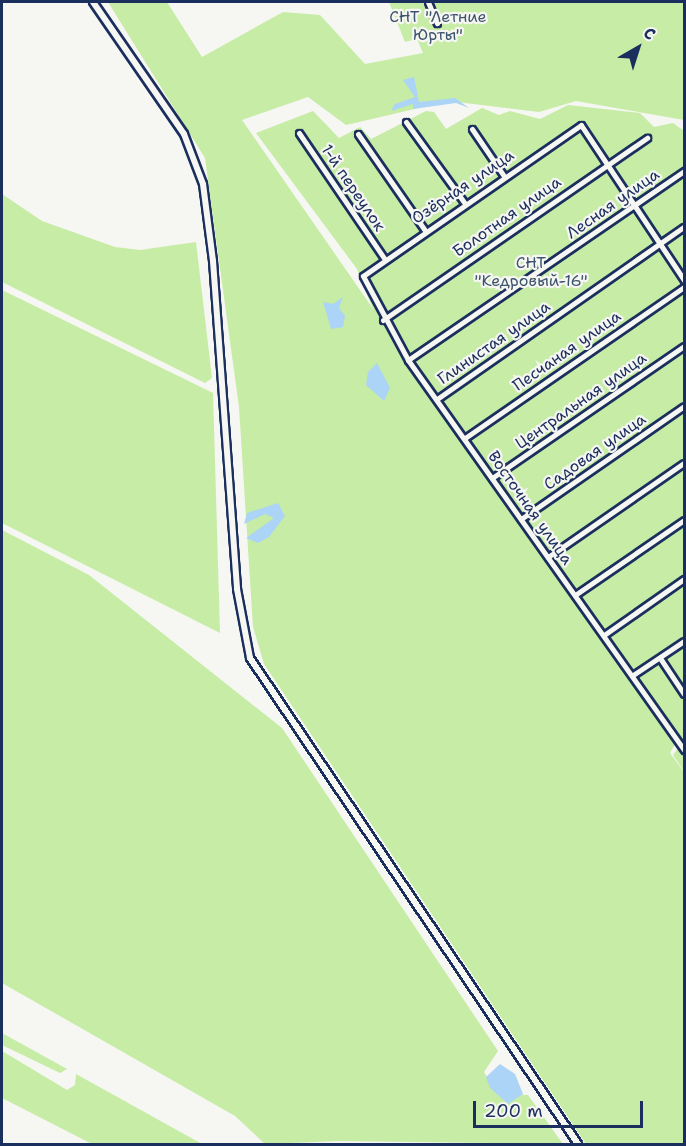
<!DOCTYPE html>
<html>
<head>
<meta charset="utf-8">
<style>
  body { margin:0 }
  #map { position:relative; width:686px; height:1146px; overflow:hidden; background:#f6f6f2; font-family:"Shantell Sans",sans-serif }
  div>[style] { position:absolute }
  .green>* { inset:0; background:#c6eca6 }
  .water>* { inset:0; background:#acd4f7 }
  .roads { filter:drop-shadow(2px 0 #1b2f5e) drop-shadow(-2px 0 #1b2f5e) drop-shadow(0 2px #1b2f5e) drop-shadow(0 -2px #1b2f5e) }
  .minor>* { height:5px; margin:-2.5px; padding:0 2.5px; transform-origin:2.5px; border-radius:2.5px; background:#f6f6f2 }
  .tertiary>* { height:6px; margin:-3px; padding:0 3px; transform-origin:3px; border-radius:3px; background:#f6f6f2 }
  span { translate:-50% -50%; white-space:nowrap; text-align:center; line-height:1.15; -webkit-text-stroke:4.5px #f6f6f2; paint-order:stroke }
  .park-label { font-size:16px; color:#3d556c }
  .street-label { font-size:16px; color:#1b2f5e }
  .frame { position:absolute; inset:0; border:3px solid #1b2f5e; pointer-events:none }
  .north { position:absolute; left:608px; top:18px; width:60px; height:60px; -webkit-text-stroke:4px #f6f6f2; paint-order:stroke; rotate:39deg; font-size:16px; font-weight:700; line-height:24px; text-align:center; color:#1b2f5e }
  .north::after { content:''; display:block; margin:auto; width:21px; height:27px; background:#1b2f5e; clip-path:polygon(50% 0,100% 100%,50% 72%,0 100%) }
  .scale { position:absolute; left:473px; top:1101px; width:170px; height:27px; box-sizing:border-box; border:3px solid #1b2f5e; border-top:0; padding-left:8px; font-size:18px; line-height:21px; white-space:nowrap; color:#1b2f5e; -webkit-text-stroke:4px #f6f6f2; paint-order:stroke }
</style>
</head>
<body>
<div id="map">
  <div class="green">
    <div style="clip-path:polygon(108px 2px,167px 2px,202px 57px,283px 12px,320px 15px,365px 64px,423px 53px,417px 39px,405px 42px,389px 2px,684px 2px,684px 120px,576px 101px,539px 112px,449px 101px,346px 125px,308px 97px,242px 120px,675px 744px,670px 753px,684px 772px,684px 1144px,586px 1144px,264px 664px,253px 627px,239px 407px,205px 158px)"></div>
    <div style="clip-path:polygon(568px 105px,640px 113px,654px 127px,673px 123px,684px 131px,683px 770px,673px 755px,678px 748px,408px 363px,375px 314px,357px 269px,256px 133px,313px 111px,339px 138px,360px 127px,371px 139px,426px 111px,434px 112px,446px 129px,482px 108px,499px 115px,510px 111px,540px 119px)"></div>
    <div style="clip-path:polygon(2px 194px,42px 221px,115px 247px,140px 250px,196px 242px,212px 378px,205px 383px,2px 282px)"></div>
    <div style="clip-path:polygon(2px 290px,213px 393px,220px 633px,2px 523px)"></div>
    <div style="clip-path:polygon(2px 530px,89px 575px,282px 728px,498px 1051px,484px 1072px,492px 1085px,507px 1094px,528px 1095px,563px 1144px,338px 1141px,265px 1144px,235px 1116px,2px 983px)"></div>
    <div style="clip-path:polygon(2px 1033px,67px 1069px,60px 1073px,2px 1045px)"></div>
    <div style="clip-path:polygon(2px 1051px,67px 1090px,75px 1085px,76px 1074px,202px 1144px,92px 1144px,2px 1098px)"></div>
  </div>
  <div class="water">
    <div style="clip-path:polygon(414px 77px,419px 102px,455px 98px,469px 108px,456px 103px,413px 109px,413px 104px,391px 111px,395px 104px,415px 97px,403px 80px)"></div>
    <div style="clip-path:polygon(343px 297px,339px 308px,345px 316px,343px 327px,331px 329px,323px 302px,333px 304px)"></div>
    <div style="clip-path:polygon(377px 363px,390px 388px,384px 401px,366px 385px,368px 372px)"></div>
    <div style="clip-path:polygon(278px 503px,285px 516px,269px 537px,258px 543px,246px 538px,274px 518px,265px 514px,244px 524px,247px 513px)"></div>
    <div style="clip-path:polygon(500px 1064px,515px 1074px,523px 1094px,508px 1104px,490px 1088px,486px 1077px)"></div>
  </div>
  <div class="roads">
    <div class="minor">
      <div style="left:428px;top:2px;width:23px;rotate:67deg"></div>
      <div style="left:406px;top:122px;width:99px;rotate:54.1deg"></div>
      <div style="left:472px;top:129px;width:57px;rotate:55.8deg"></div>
      <div style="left:299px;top:133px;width:151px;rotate:55.8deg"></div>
      <div style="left:358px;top:134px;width:116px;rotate:55.2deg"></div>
      <div style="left:684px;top:280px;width:186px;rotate:-123.6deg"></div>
      <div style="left:581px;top:125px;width:265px;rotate:145.3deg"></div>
      <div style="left:363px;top:276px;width:95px;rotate:61.8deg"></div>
      <div style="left:408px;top:360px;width:478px;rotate:54.7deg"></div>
      <div style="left:383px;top:320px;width:321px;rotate:-34.6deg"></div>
      <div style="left:408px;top:360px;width:335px;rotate:-34.4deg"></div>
      <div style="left:437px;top:399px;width:301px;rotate:-34.9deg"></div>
      <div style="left:465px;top:438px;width:266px;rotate:-34.6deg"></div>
      <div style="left:492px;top:478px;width:233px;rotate:-34.5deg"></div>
      <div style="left:521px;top:519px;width:198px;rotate:-34.7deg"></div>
      <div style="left:548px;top:557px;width:165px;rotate:-34.7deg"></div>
      <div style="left:575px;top:595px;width:132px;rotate:-34.5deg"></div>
      <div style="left:604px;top:635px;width:98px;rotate:-35deg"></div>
      <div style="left:660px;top:658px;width:43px;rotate:56.3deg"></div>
      <div style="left:633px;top:675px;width:61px;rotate:-33.7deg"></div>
    </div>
    <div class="tertiary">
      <div style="left:93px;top:2px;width:160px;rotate:55.4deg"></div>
      <div style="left:184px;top:134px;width:53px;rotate:69.2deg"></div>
      <div style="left:203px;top:184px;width:78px;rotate:82.6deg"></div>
      <div style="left:213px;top:261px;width:329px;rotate:85.8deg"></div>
      <div style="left:237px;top:589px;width:70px;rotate:79.3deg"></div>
      <div style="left:250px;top:658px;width:586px;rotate:55.98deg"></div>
    </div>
  </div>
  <div class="park-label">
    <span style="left:438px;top:26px">СНТ "Летние<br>Юрты"</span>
    <span style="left:531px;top:272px">СНТ<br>"Кедровый-16"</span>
  </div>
  <div class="street-label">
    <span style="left:463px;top:187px;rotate:-34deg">Озёрная улица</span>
    <span style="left:353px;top:188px;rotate:56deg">1-й переулок</span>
    <span style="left:613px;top:204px;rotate:-35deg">Лесная улица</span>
    <span style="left:507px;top:217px;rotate:-35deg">Болотная улица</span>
    <span style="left:494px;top:343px;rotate:-35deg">Глинистая улица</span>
    <span style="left:567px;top:351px;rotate:-35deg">Песчаная улица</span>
    <span style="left:581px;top:401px;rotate:-35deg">Центральная улица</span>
    <span style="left:595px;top:452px;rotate:-35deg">Садовая улица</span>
    <span style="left:530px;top:508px;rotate:55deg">Восточная улица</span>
  </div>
  <div class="frame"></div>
  <div class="north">С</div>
  <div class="scale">200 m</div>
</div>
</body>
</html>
